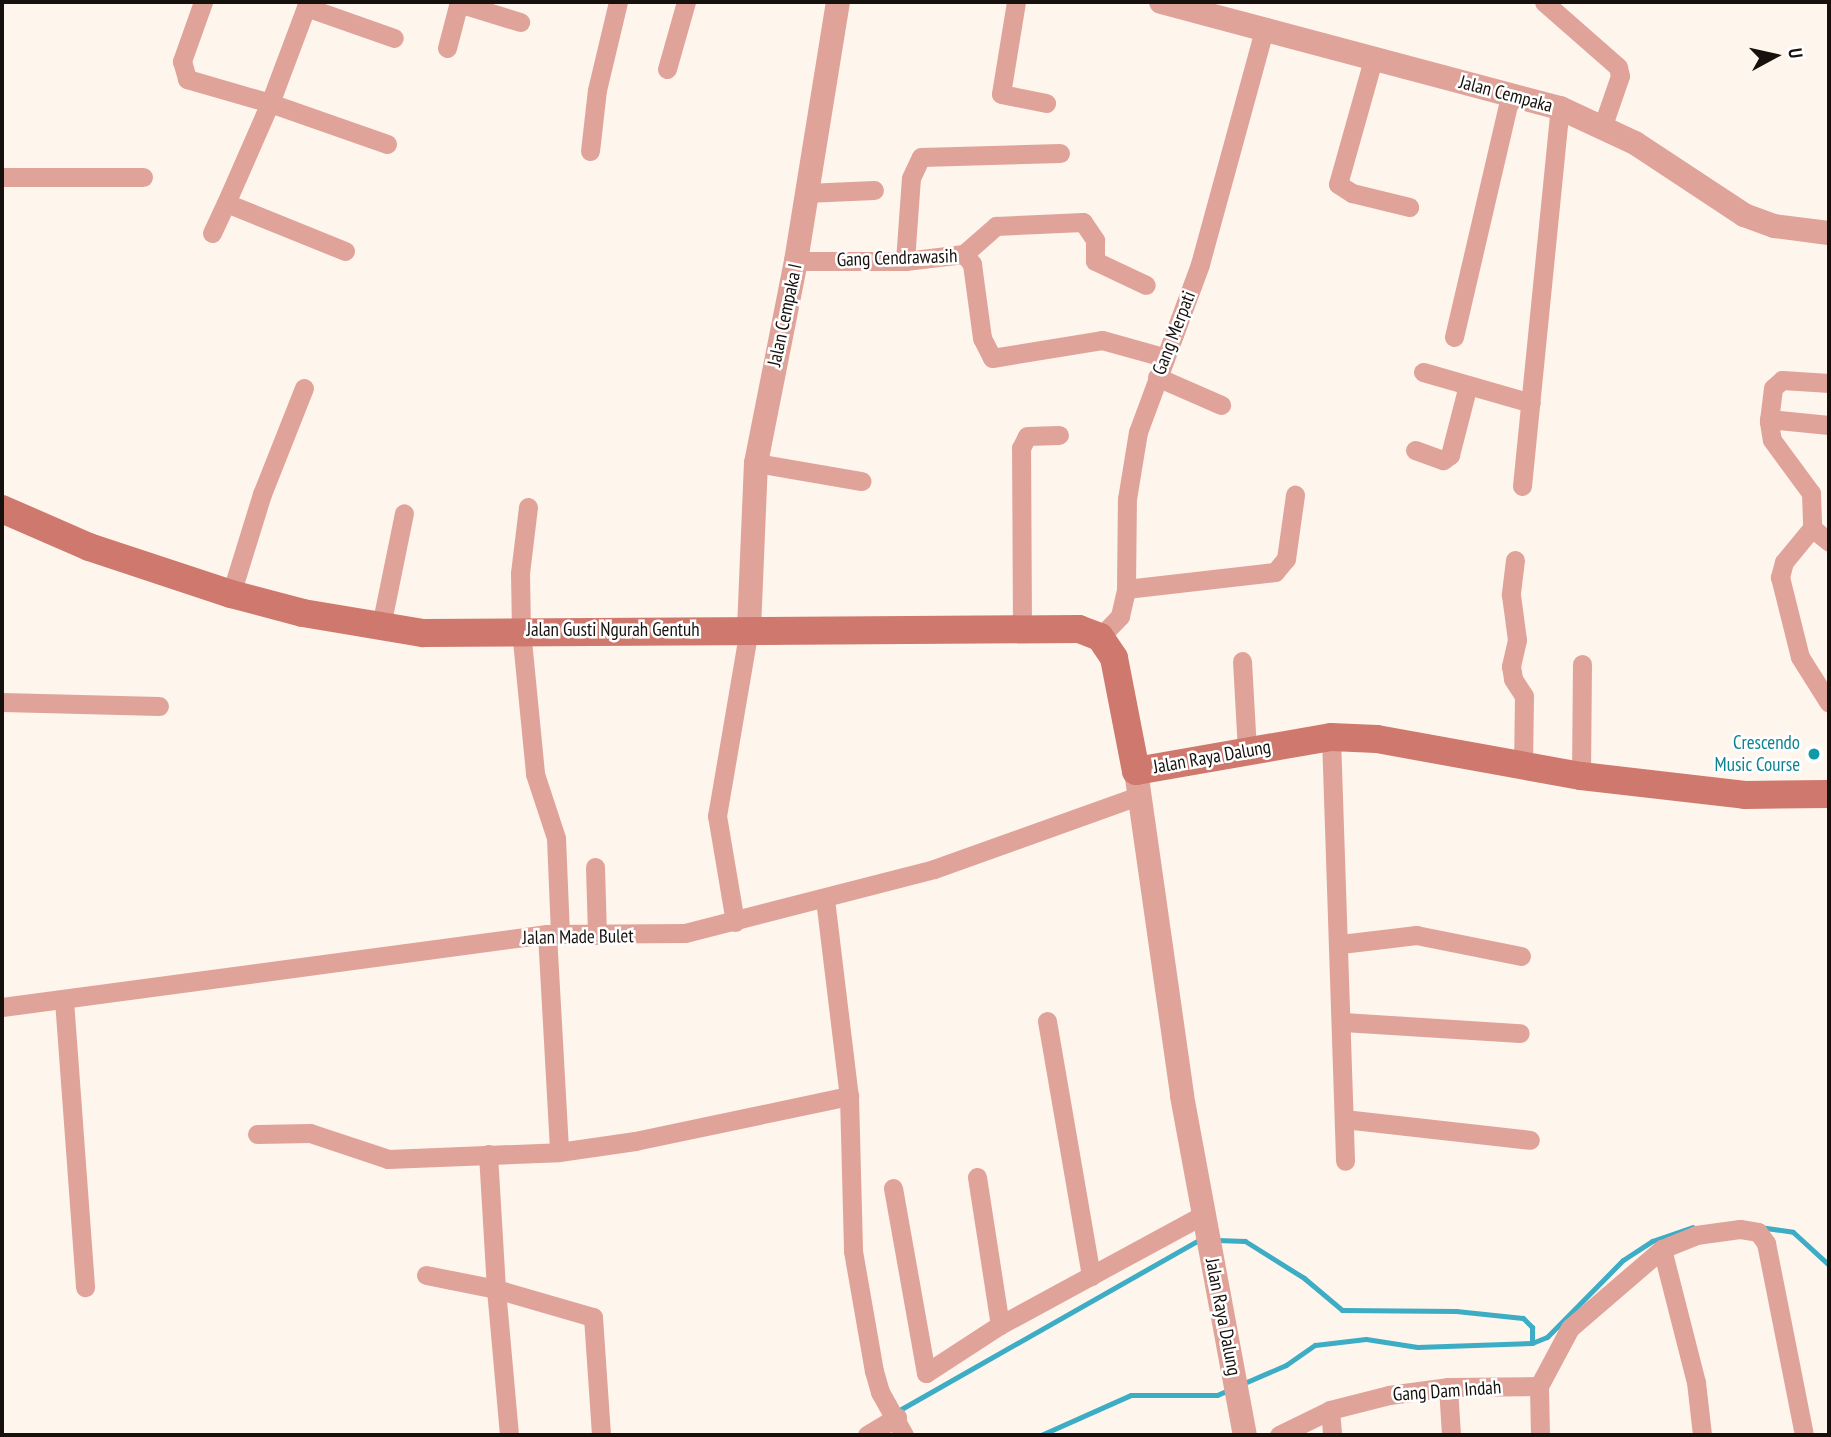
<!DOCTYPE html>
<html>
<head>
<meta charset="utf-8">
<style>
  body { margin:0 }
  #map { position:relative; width:1831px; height:1437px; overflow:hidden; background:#fef5ed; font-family:"PT Sans Narrow",sans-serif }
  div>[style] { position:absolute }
  .stream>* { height:5px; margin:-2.5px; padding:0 2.5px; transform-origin:2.5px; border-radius:2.5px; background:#3dacc5 }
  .minor>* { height:19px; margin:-9.5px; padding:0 9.5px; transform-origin:9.5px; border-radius:9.5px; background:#e0a39a }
  .tertiary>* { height:24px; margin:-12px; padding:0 12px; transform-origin:12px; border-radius:12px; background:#e0a39a }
  .secondary>* { height:28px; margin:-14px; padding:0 14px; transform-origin:14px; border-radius:14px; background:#cf786d }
  .dots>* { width:19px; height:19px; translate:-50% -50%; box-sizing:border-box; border:4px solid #fff; border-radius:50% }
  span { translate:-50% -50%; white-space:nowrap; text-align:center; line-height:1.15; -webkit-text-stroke:5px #fff; paint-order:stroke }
  .street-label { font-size:19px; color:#16110d }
  .culture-label { font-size:19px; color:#0d838f }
  .right { translate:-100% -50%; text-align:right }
  .frame { position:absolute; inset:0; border:4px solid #16110d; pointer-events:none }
  .north { position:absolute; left:1740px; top:21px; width:70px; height:70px; -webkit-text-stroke:5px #fff; paint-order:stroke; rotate:82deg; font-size:19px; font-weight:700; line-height:28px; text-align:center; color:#16110d }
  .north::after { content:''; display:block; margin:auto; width:24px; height:32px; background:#16110d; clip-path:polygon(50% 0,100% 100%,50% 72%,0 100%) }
</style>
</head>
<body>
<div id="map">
  <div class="stream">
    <div style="left:1759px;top:1227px;width:34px;rotate:8deg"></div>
    <div style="left:1793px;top:1232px;width:49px;rotate:42.5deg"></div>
    <div style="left:1217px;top:1240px;width:28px;rotate:2deg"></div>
    <div style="left:1245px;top:1241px;width:70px;rotate:32.1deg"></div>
    <div style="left:1304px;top:1278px;width:50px;rotate:40.1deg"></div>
    <div style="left:1342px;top:1310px;width:114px;rotate:0.5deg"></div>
    <div style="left:1456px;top:1311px;width:67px;rotate:6deg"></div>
    <div style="left:1523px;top:1318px;width:13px;rotate:45deg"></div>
    <div style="left:1532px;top:1327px;width:16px;rotate:90deg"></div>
    <div style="left:1242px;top:1384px;width:48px;rotate:-23.4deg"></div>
    <div style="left:1286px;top:1365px;width:35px;rotate:-35deg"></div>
    <div style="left:1315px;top:1345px;width:51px;rotate:-6.7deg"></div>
    <div style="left:1366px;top:1339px;width:52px;rotate:8.9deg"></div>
    <div style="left:1417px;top:1347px;width:115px;rotate:-2deg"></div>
    <div style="left:1532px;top:1343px;width:16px;rotate:-22deg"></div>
    <div style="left:1547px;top:1337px;width:108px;rotate:-45.4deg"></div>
    <div style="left:1623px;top:1260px;width:35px;rotate:-33deg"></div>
    <div style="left:1652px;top:1241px;width:43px;rotate:-18.9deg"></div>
    <div style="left:896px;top:1412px;width:350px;rotate:-29.6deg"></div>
    <div style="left:1041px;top:1435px;width:98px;rotate:-24deg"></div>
    <div style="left:1131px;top:1395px;width:86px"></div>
    <div style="left:1217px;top:1395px;width:13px;rotate:-23deg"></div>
  </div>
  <div class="minor">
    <div style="left:203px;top:2px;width:63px;rotate:109.6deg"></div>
    <div style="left:182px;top:61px;width:19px;rotate:74deg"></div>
    <div style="left:187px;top:79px;width:86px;rotate:16.1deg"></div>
    <div style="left:270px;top:103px;width:108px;rotate:-69.4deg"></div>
    <div style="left:1016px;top:2px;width:93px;rotate:99.3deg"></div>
    <div style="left:1001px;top:94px;width:46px;rotate:11.3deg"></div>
    <div style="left:1544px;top:2px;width:98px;rotate:41.3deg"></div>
    <div style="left:1618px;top:67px;width:9px;rotate:77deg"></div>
    <div style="left:1620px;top:76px;width:52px;rotate:109.1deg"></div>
    <div style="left:458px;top:3px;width:65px;rotate:17deg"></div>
    <div style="left:306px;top:7px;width:93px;rotate:19.4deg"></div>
    <div style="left:447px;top:48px;width:48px;rotate:-75.4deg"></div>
    <div style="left:1374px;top:56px;width:133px;rotate:105.7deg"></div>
    <div style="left:1338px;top:184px;width:17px;rotate:33deg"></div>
    <div style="left:1352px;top:193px;width:59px;rotate:13.8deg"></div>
    <div style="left:667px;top:69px;width:70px;rotate:-74.2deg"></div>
    <div style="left:590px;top:151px;width:61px;rotate:-83.5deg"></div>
    <div style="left:597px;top:90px;width:90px;rotate:-76.6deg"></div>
    <div style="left:2px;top:177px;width:141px"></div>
    <div style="left:806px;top:193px;width:68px;rotate:-2.5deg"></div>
    <div style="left:212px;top:233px;width:33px;rotate:-65deg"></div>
    <div style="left:345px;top:251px;width:128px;rotate:-158deg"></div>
    <div style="left:226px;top:203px;width:109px;rotate:-66.3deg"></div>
    <div style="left:270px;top:103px;width:124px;rotate:19.3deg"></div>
    <div style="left:964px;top:254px;width:43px;rotate:-41.2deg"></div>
    <div style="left:996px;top:226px;width:87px;rotate:-2.6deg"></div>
    <div style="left:1083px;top:222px;width:22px;rotate:56deg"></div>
    <div style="left:1095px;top:240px;width:21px;rotate:90deg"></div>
    <div style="left:1095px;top:261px;width:56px;rotate:25.2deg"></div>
    <div style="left:796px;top:261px;width:109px"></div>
    <div style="left:905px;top:261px;width:59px;rotate:-6.8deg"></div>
    <div style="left:964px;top:254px;width:13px;rotate:51deg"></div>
    <div style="left:972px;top:264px;width:75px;rotate:82.3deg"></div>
    <div style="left:982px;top:338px;width:22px;rotate:63deg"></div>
    <div style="left:992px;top:358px;width:111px;rotate:-9.3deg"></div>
    <div style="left:1102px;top:340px;width:63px;rotate:15.6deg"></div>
    <div style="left:905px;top:261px;width:83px;rotate:-85.9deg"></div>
    <div style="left:911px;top:178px;width:23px;rotate:-65deg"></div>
    <div style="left:921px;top:157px;width:139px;rotate:-1.6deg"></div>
    <div style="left:1454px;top:337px;width:247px;rotate:-76.9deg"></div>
    <div style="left:1423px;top:372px;width:112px;rotate:16deg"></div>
    <div style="left:1157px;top:377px;width:70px;rotate:23.6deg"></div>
    <div style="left:1829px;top:383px;width:47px;rotate:-176.3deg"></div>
    <div style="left:1782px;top:380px;width:12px;rotate:138deg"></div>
    <div style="left:1773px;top:388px;width:34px;rotate:97deg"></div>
    <div style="left:1769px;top:422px;width:18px;rotate:81deg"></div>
    <div style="left:1772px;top:440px;width:66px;rotate:53.7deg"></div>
    <div style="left:1811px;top:493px;width:35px;rotate:88deg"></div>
    <div style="left:1812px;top:528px;width:44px;rotate:129.5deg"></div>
    <div style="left:1784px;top:562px;width:16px;rotate:105deg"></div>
    <div style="left:1780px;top:577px;width:82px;rotate:76deg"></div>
    <div style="left:1800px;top:657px;width:54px;rotate:57.8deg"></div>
    <div style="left:1769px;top:419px;width:60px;rotate:5.7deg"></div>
    <div style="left:1415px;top:450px;width:30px;rotate:20deg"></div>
    <div style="left:1443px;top:460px;width:9px;rotate:-36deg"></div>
    <div style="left:1450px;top:455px;width:72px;rotate:-75.6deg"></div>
    <div style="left:756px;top:463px;width:107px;rotate:9.7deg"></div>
    <div style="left:1522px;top:486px;width:380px;rotate:-84.3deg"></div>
    <div style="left:528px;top:507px;width:66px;rotate:96.9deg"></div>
    <div style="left:520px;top:573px;width:57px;rotate:89deg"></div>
    <div style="left:521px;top:630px;width:145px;rotate:84.4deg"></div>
    <div style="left:535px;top:774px;width:67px;rotate:71.8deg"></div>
    <div style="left:556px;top:838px;width:95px;rotate:87.6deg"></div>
    <div style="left:1812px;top:528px;width:22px;rotate:39deg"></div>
    <div style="left:1515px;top:560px;width:35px;rotate:97deg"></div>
    <div style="left:1511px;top:595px;width:45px;rotate:82.4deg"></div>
    <div style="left:1517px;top:640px;width:27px;rotate:103deg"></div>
    <div style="left:1511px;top:666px;width:13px;rotate:81deg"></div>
    <div style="left:1513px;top:679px;width:20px;rotate:57deg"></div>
    <div style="left:1524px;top:696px;width:68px;rotate:90.8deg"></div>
    <div style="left:1126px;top:589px;width:150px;rotate:-6.5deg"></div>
    <div style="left:1275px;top:572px;width:17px;rotate:-50deg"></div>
    <div style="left:1286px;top:559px;width:65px;rotate:-82deg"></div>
    <div style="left:231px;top:594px;width:105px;rotate:-72.8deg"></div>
    <div style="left:262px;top:494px;width:114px;rotate:-68.4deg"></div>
    <div style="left:381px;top:626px;width:115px;rotate:-78.5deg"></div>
    <div style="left:1022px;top:629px;width:181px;rotate:-90.3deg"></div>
    <div style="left:1021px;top:448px;width:13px;rotate:-63deg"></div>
    <div style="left:1027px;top:436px;width:32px;rotate:-2deg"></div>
    <div style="left:1100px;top:637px;width:29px;rotate:-46deg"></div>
    <div style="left:1120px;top:616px;width:28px;rotate:-77deg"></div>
    <div style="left:1126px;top:589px;width:90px;rotate:-89.4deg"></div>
    <div style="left:1127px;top:499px;width:68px;rotate:-80.7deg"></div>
    <div style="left:1138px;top:432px;width:179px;rotate:-69.7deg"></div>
    <div style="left:1200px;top:264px;width:246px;rotate:-74.7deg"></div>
    <div style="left:1242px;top:661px;width:89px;rotate:86.8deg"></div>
    <div style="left:2px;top:702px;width:157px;rotate:1.5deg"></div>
    <div style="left:1331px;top:737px;width:424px;rotate:88.1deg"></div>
    <div style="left:1581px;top:776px;width:112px;rotate:-89.5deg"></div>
    <div style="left:595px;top:867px;width:68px;rotate:88.3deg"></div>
    <div style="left:825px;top:899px;width:198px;rotate:83.1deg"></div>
    <div style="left:849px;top:1096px;width:155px;rotate:88.5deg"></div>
    <div style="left:853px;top:1251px;width:122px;rotate:80.1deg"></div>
    <div style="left:874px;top:1371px;width:22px;rotate:74deg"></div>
    <div style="left:880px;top:1392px;width:49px;rotate:60.8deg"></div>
    <div style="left:735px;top:922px;width:108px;rotate:-99.6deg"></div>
    <div style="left:717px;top:816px;width:190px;rotate:-80.3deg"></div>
    <div style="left:547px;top:934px;width:218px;rotate:86.8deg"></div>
    <div style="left:1341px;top:944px;width:76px;rotate:-6.8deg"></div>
    <div style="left:1416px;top:935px;width:107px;rotate:11.3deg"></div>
    <div style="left:64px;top:1000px;width:288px;rotate:85.8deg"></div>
    <div style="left:2px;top:1007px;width:550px;rotate:-7.63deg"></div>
    <div style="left:547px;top:934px;width:138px;rotate:-0.4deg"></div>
    <div style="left:685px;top:933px;width:257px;rotate:-14.4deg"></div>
    <div style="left:934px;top:869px;width:217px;rotate:-19.7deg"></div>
    <div style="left:1047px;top:1021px;width:259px;rotate:80.2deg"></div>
    <div style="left:1343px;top:1022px;width:177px;rotate:3.6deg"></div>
    <div style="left:1344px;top:1119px;width:187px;rotate:6.4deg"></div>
    <div style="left:257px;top:1134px;width:53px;rotate:-1.1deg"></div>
    <div style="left:310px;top:1133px;width:82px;rotate:18.4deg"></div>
    <div style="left:388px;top:1159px;width:171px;rotate:-2.3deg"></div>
    <div style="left:559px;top:1152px;width:77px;rotate:-8.2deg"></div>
    <div style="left:635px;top:1141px;width:219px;rotate:-11.9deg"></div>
    <div style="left:488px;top:1154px;width:135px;rotate:86.6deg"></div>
    <div style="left:496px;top:1289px;width:101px;rotate:16.1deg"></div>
    <div style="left:593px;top:1317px;width:118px;rotate:86.1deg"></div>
    <div style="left:977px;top:1177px;width:150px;rotate:81.2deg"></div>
    <div style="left:893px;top:1188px;width:188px;rotate:79.9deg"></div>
    <div style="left:926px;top:1373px;width:88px;rotate:-33deg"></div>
    <div style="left:1000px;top:1325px;width:231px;rotate:-28.5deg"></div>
    <div style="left:1662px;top:1249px;width:137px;rotate:75.7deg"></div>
    <div style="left:1696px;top:1382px;width:53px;rotate:83.5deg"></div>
    <div style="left:426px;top:1275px;width:71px;rotate:11.3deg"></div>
    <div style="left:496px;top:1289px;width:147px;rotate:84.9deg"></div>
    <div style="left:1448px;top:1387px;width:48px;rotate:86.4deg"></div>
    <div style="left:1330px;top:1410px;width:25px;rotate:85deg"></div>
    <div style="left:867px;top:1435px;width:35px;rotate:-31deg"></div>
    <div style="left:1279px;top:1435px;width:57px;rotate:-26.1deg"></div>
    <div style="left:1330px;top:1410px;width:61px;rotate:-14.3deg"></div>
    <div style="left:1389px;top:1395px;width:60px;rotate:-7.7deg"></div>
    <div style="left:1448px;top:1387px;width:91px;rotate:-0.6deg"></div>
    <div style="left:1540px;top:1435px;width:49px;rotate:-91.2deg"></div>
    <div style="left:1539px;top:1386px;width:66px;rotate:-61.9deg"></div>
    <div style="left:1570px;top:1328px;width:121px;rotate:-40.7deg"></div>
    <div style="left:1662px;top:1249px;width:37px;rotate:-22deg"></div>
    <div style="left:1696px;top:1235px;width:44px;rotate:-7.8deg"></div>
    <div style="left:1740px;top:1229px;width:18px;rotate:9deg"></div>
    <div style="left:1758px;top:1232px;width:14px;rotate:54deg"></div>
    <div style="left:1766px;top:1243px;width:196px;rotate:78.8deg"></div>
  </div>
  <div class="tertiary">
    <div style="left:1161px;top:2px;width:413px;rotate:14.9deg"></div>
    <div style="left:1560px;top:108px;width:83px;rotate:25deg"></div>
    <div style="left:1635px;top:143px;width:131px;rotate:33.4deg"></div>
    <div style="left:1744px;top:215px;width:32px;rotate:20deg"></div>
    <div style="left:1774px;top:226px;width:55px;rotate:7.3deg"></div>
    <div style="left:749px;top:629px;width:166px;rotate:-87.6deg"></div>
    <div style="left:756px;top:463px;width:206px;rotate:-78.8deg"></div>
    <div style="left:796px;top:261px;width:262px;rotate:-80.8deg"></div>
    <div style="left:1136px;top:771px;width:328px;rotate:81.9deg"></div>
    <div style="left:1182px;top:1096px;width:345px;rotate:79.5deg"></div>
  </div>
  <div class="secondary">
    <div style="left:2px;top:509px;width:95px;rotate:23.6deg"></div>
    <div style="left:89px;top:547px;width:150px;rotate:18.3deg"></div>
    <div style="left:231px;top:594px;width:74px;rotate:14.8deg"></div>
    <div style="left:303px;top:613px;width:122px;rotate:9.5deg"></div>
    <div style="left:423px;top:633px;width:656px;rotate:-0.35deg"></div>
    <div style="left:1079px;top:629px;width:22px;rotate:21deg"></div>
    <div style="left:1100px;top:637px;width:25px;rotate:56deg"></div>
    <div style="left:1114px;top:658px;width:115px;rotate:79deg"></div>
    <div style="left:1136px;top:771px;width:198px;rotate:-9.9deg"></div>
    <div style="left:1331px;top:737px;width:46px;rotate:2.5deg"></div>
    <div style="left:1377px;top:739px;width:207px;rotate:10.3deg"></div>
    <div style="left:1581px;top:776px;width:165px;rotate:6.6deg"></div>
    <div style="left:1745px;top:795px;width:84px;rotate:-0.7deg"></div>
  </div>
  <div class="dots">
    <div style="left:1814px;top:754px;background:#0f9aa8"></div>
  </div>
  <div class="street-label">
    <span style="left:1506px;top:94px;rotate:15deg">Jalan Cempaka</span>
    <span style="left:897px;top:258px;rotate:-2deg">Gang Cendrawasih</span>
    <span style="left:785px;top:315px;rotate:-78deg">Jalan Cempaka I</span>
    <span style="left:1174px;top:333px;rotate:-69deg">Gang Merpati</span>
    <span style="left:613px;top:630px">Jalan Gusti Ngurah Gentuh</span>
    <span style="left:1212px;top:757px;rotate:-10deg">Jalan Raya Dalung</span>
    <span style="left:578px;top:937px;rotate:-1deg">Jalan Made Bulet</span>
    <span style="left:1223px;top:1317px;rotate:79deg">Jalan Raya Dalung</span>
    <span style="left:1447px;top:1391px;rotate:-4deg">Gang Dam Indah</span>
  </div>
  <div class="culture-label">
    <span class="right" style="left:1800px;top:754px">Crescendo<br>Music Course</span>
  </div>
  <div class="frame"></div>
  <div class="north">U</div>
</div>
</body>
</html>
